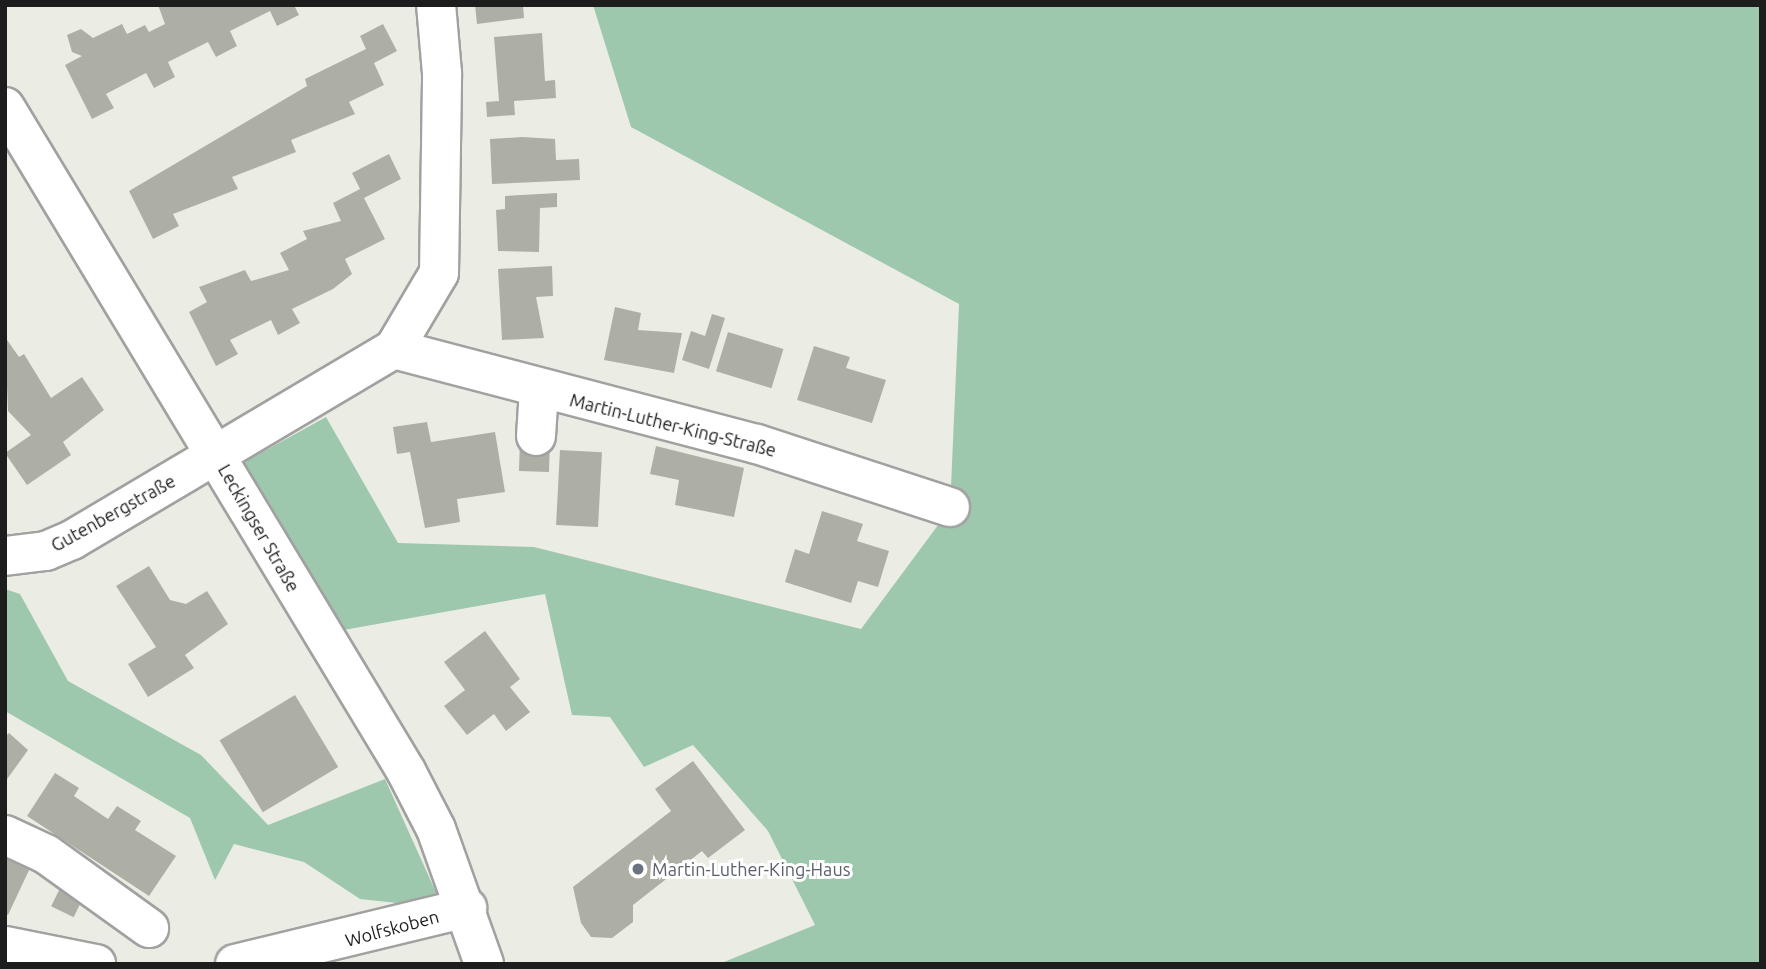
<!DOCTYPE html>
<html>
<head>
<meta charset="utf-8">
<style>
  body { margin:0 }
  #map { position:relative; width:1766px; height:969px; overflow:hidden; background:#ebede4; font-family:Ubuntu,sans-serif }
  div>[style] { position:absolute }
  .forest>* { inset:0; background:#9ec8ad }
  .building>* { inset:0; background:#aeafa4; transform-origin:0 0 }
  .roads { filter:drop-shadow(2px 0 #a1a1a1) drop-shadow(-2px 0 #a1a1a1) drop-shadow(0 2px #a1a1a1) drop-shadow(0 -2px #a1a1a1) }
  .minor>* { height:38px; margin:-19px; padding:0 19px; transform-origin:19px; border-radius:19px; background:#fff }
  .dots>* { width:19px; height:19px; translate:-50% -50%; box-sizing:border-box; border:4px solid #fff; border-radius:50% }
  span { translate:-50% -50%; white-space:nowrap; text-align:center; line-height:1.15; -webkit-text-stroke:6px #fff; paint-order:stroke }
  .street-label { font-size:18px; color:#1d1d1d }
  .worship-label { font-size:18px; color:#5b616d }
  .left { translate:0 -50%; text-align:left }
  .frame { position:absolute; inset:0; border:7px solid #1d1d1d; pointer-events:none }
</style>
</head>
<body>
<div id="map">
  <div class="forest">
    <div style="clip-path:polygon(593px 5px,1761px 5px,1761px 964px,719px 964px,815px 925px,768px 831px,693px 745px,644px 767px,610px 717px,572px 715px,545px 594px,338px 631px,237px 466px,326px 417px,398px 543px,534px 547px,861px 629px,950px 509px,959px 304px,631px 127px)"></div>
    <div style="clip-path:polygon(5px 589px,20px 594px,68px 681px,201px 755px,268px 825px,385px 779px,443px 908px,360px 899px,304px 862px,234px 844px,215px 880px,190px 818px,5px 711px)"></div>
  </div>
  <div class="building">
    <div style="clip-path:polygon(158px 5px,294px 5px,299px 15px,277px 26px,270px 11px,230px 31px,237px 46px,216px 57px,208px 42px,168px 62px,175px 77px,154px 88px,146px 73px,106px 94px,114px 108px,92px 119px,65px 65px,82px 56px,72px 52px,67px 35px,81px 29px,93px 38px,122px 24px,127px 34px,145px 25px,149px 32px,165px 24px)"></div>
    <div style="clip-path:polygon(475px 5px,523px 5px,524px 18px,477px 24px)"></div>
    <div style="clip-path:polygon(383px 24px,397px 51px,374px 63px,384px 85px,349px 102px,355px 114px,291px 140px,296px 152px,232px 177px,238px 189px,173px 214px,179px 226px,153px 239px,129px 191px,307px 86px,305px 79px,366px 49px,360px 36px)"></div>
    <div style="clip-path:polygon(542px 33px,545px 81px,555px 80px,556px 98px,514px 101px,515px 115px,487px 117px,486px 102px,499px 101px,494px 37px)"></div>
    <div style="clip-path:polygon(522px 137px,555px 139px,556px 160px,579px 159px,580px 180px,492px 184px,490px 139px)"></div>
    <div style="clip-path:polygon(389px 154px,401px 179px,364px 198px,385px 239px,345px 259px,352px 274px,333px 289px,292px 309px,300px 323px,278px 335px,271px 320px,230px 340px,238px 354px,216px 366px,189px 312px,207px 302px,199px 287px,245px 270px,251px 281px,289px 270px,280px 253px,307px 239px,303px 231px,341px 221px,333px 203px,360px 189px,352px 173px)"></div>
    <div style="clip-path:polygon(557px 193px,557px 207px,540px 208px,539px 252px,498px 251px,496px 210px,505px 209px,505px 196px)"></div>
    <div style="clip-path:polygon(552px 266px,553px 296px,536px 297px,544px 338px,502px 340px,498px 269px)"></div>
    <div style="clip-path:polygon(615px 307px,641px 313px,638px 330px,682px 333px,674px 373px,604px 360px)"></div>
    <div style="clip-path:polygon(712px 314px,725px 318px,709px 369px,682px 360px,691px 331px,705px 336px)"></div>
    <div style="left:728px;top:332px;width:58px;height:41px;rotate:17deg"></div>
    <div style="clip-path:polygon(5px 337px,19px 357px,24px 354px,51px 398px,82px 377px,104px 410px,63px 442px,71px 455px,27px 485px,5px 453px,31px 435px,8px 411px)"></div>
    <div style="clip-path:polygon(814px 346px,850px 357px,846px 368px,886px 380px,872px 423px,797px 400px)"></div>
    <div style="clip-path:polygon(427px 422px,431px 442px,495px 432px,505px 492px,457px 499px,460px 522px,425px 528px,410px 452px,397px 454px,393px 427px)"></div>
    <div style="left:520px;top:441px;width:30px;height:30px;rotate:2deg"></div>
    <div style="clip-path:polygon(656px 446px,744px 468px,734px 517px,675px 505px,679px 480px,650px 474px)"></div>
    <div style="left:560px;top:450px;width:42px;height:75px;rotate:3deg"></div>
    <div style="clip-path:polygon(822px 511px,863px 524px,857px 541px,889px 551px,878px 587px,858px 581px,851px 603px,785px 582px,795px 549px,809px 554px)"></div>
    <div style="clip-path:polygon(149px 566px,170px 600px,186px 604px,207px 591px,228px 624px,185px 655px,194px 668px,148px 697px,128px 664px,156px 647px,116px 586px)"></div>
    <div style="clip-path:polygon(485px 631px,520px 679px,510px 687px,530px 712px,506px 731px,494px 714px,467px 735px,444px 706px,465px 690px,444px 662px)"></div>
    <div style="left:295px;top:695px;width:84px;height:88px;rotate:59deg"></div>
    <div style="clip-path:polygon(9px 733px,28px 750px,5px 782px,5px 737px)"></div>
    <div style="clip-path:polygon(693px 761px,745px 830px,708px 858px,702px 851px,633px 905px,633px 922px,612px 938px,591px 937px,581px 923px,573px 887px,671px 811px,655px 789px)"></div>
    <div style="clip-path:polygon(55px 773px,79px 788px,74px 796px,108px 819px,117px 806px,141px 821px,135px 830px,176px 856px,149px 896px,27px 816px)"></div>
    <div style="clip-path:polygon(7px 857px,30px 868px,8px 915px,5px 914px)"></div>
    <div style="left:63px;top:882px;width:25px;height:27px;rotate:26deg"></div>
  </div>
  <div class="roads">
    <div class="minor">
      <div style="left:5px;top:107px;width:776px;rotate:58.87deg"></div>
      <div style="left:406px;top:771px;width:65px;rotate:62.7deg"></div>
      <div style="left:436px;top:829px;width:143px;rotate:70.4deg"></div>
      <div style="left:394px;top:349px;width:375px;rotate:14.7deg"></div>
      <div style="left:757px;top:444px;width:203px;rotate:18.1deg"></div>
      <div style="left:536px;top:436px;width:46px;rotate:-86.3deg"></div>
      <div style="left:5px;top:556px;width:41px;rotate:-7deg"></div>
      <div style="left:46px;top:551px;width:28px;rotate:-23deg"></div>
      <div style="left:72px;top:540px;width:374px;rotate:-30.7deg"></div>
      <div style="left:394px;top:349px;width:88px;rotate:-59.4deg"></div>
      <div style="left:439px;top:273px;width:200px;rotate:-89.1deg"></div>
      <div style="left:442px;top:73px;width:68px;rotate:-95deg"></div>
      <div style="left:5px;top:835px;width:45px;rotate:24.9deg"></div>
      <div style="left:46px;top:854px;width:127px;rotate:35.7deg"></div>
      <div style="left:5px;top:946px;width:93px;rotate:11.2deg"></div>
      <div style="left:235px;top:964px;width:239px;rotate:-13.6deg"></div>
    </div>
  </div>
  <div class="dots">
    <div style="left:638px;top:869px;background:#6b7280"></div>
  </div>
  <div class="street-label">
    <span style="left:673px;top:425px;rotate:14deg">Martin-Luther-King-Straße</span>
    <span style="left:113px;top:513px;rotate:-29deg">Gutenbergstraße</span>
    <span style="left:259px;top:528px;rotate:60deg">Leckingser Straße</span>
    <span style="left:392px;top:928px;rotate:-15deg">Wolfskoben</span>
  </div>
  <div class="worship-label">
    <span class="left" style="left:652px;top:869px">Martin-Luther-King-Haus</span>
  </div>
  <div class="frame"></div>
</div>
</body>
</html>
